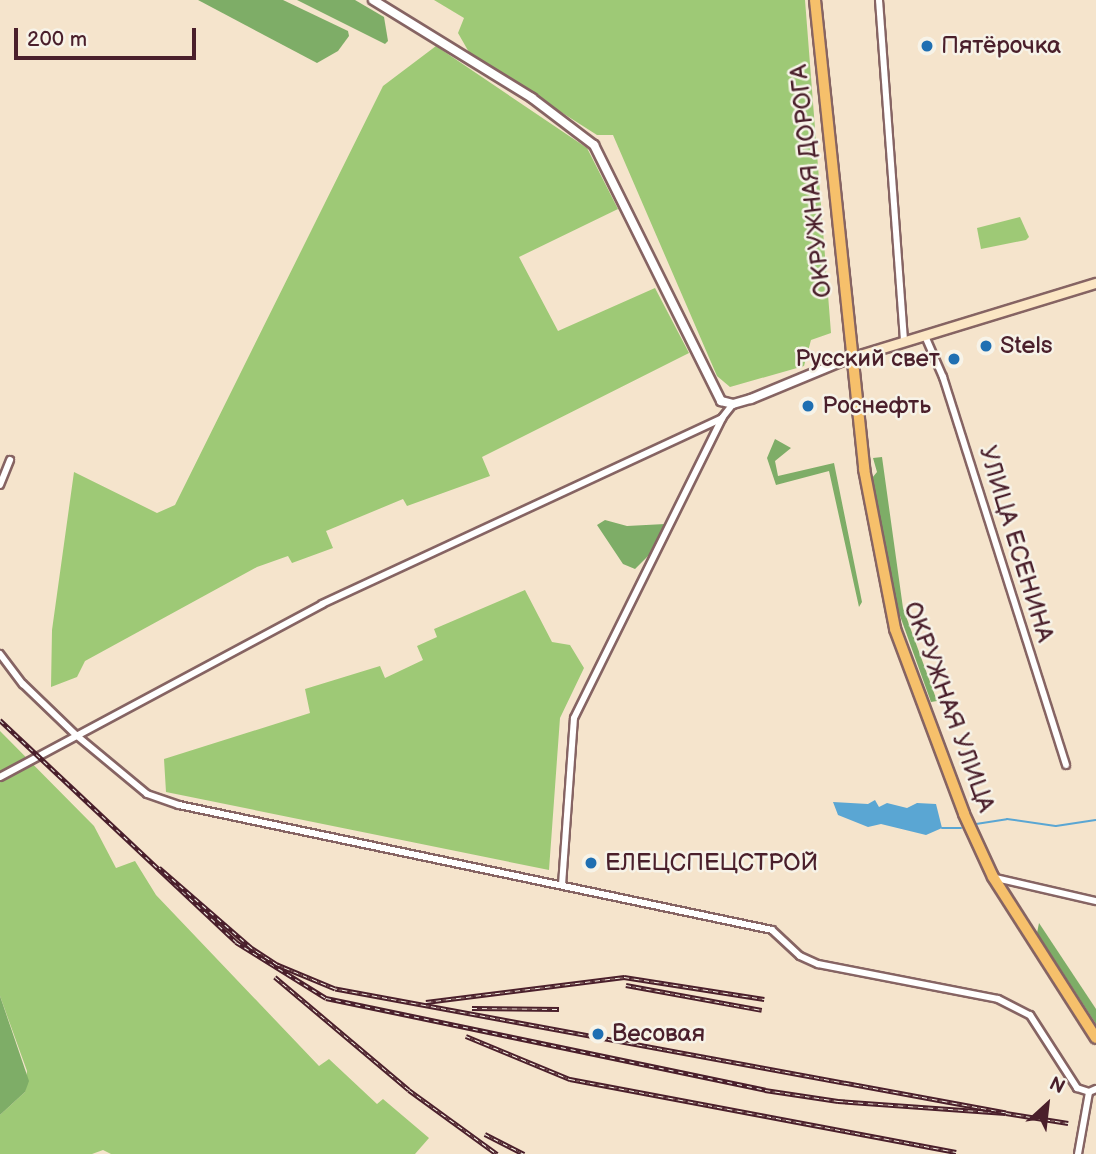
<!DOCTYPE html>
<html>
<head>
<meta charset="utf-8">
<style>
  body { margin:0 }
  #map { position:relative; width:1096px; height:1154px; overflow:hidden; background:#f5e4cc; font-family:"Balsamiq Sans",sans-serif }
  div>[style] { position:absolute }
  .green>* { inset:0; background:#9ec976 }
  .forest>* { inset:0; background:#7ead67 }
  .water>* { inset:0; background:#5aa6d3 }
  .stream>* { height:2px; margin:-1px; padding:0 1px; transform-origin:1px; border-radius:1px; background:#5aa6d3 }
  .roads { filter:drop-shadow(2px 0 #866463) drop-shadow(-2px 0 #866463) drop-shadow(0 2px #866463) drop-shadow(0 -2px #866463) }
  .minor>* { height:6px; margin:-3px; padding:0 3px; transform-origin:3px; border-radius:3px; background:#fff }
  .tertiary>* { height:8px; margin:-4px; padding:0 4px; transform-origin:4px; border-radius:4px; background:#fff }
  .secondary>* { height:9px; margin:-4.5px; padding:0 4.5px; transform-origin:4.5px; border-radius:4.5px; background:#fbe6c4 }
  .trunk>* { height:10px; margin:-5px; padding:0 5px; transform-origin:5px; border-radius:5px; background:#f6c06b }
  .rail>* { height:4.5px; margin-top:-2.25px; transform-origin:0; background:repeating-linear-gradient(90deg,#f7f3e8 0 5px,#4a1f2b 0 10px); box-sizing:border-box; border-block:2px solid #4a1f2b }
  .dots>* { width:19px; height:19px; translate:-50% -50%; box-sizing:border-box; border:4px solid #f7f3e8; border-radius:50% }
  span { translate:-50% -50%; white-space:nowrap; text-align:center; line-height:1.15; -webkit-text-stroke:5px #f7f3e8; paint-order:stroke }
  .poi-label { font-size:24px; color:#4a1f2b }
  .left { translate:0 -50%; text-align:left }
  .right { translate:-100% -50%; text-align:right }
  .street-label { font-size:24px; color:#4a1f2b }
  .north { position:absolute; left:1012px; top:1070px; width:70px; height:70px; -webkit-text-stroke:5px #f7f3e8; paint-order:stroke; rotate:27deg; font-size:19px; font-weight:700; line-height:28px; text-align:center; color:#4a1f2b }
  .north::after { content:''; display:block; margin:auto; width:24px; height:32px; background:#4a1f2b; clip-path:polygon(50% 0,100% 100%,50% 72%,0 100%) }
  .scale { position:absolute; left:14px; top:28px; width:182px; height:32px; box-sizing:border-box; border:4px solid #4a1f2b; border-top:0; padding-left:9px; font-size:21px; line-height:24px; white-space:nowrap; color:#4a1f2b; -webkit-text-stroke:5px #f7f3e8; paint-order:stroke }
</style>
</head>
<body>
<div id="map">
  <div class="green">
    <div style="clip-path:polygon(434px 0,805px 0,831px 333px,811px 340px,804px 366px,730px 387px,717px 376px,613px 135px,597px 135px,470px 54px,458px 33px,464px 18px)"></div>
    <div style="clip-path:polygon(436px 46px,587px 148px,618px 209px,519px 257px,558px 331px,655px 288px,689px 353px,482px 457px,490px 476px,407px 506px,403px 499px,326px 531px,333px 548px,292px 563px,288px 556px,257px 567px,85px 661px,77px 677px,51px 687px,52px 630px,74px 472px,157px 513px,175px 505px,383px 86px)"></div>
    <div style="clip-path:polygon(1020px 217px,1029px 237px,1026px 240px,981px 249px,977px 228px)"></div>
    <div style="clip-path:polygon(525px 590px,552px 642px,570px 645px,584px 668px,560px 718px,549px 870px,166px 792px,164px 759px,310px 713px,305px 689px,380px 666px,385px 678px,423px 660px,417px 646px,437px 637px,434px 629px)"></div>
    <div style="clip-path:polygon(0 731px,94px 826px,116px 868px,135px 861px,156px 895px,319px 1066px,329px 1059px,377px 1104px,383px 1099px,429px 1138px,415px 1154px,111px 1154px,103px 1150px,92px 1154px,0 1154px,0 1115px,25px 1092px,27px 1071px,0 996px)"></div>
  </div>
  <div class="forest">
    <div style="clip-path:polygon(198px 0,283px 0,348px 31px,349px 36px,338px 51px,317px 63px)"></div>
    <div style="clip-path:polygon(297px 0,355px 0,384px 17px,388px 41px,385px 44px)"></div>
    <div style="clip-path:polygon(775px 439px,791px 448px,775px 461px,778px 476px,834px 463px,862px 602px,859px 607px,829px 471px,776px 485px,767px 458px)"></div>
    <div style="clip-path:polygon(882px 457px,903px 608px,937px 701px,931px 702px,895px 602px,872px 478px,877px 472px,873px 458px)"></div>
    <div style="clip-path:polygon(605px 520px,627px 526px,665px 524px,650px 554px,635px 569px,623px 564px,597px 525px)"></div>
    <div style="clip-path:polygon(1039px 923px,1096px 1009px,1096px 1024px,1037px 933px)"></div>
    <div style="clip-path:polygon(0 996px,29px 1081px,25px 1092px,0 1115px)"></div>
  </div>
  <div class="water">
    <div style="clip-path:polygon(875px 800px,879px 807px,887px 803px,907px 808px,917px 803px,936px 804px,942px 828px,926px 835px,881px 824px,868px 827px,838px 815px,833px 802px,868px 804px)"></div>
  </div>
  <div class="stream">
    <div style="left:976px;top:824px;width:31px;rotate:-9deg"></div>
    <div style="left:1007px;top:819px;width:49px;rotate:8.1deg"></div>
    <div style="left:1056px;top:826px;width:40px;rotate:-8.5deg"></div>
    <div style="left:942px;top:828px;width:19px"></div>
  </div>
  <div class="roads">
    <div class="minor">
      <div style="left:879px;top:0;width:343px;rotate:85.8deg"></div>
      <div style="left:925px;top:336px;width:45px;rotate:66.3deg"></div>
      <div style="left:943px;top:377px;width:407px;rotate:72.4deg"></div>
      <div style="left:0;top:485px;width:27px;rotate:-68deg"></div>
      <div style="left:0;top:654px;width:38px;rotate:53deg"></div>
      <div style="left:23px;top:684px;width:74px;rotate:43.9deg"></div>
      <div style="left:76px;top:735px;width:92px;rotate:39.7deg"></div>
      <div style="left:147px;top:794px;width:34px;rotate:19deg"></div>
      <div style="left:179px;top:805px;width:606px;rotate:11.9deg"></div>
      <div style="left:772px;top:930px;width:38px;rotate:43deg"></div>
      <div style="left:800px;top:956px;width:20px;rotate:24deg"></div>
      <div style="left:818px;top:964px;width:183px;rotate:11deg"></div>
      <div style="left:998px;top:999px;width:36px;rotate:27deg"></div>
      <div style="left:1030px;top:1015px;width:87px;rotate:57.2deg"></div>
      <div style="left:1077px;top:1088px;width:13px;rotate:18deg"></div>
      <div style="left:0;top:777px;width:366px;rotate:-28.2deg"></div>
      <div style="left:322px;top:604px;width:441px;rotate:-24.9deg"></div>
      <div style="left:996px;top:878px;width:103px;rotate:13deg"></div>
      <div style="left:562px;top:885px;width:167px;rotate:-85.9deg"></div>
      <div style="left:574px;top:718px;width:335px;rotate:-63.7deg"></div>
      <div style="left:722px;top:418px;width:18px;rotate:-52deg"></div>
      <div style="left:1078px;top:1154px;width:63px;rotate:-79.9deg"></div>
      <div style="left:1089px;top:1092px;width:8px;rotate:-23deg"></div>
    </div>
    <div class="tertiary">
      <div style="left:373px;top:0;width:187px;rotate:31.6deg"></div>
      <div style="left:532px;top:98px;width:78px;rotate:37.2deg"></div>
      <div style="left:594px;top:145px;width:286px;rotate:63.6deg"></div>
      <div style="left:721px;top:401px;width:12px;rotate:14deg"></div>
      <div style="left:733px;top:404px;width:19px;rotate:-16deg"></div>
      <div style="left:751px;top:399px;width:107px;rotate:-22.5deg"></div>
    </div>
    <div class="secondary">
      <div style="left:850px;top:358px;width:257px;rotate:-17deg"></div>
    </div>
    <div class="trunk">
      <div style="left:815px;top:0;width:472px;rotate:84deg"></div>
      <div style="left:864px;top:469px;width:163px;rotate:79deg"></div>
      <div style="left:895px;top:629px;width:197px;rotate:69.5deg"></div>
      <div style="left:964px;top:814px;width:69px;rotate:65.3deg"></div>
      <div style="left:993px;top:877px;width:191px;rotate:57.4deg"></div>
    </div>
  </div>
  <div class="rail">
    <div style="left:0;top:720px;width:324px;rotate:43.2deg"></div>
    <div style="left:236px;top:942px;width:106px;rotate:31.9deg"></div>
    <div style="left:326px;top:998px;width:449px;rotate:11.8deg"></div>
    <div style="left:765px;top:1090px;width:74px;rotate:8.6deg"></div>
    <div style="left:838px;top:1101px;width:168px;rotate:4.1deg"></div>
    <div style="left:1006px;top:1113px;width:682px;rotate:-169.53deg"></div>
    <div style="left:335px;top:989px;width:63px;rotate:-157.5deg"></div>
    <div style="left:277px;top:965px;width:31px;rotate:-147deg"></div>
    <div style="left:251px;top:948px;width:122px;rotate:-139deg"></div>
    <div style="left:275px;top:977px;width:175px;rotate:40.1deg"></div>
    <div style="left:409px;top:1090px;width:109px;rotate:36deg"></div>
    <div style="left:626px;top:985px;width:138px;rotate:10.4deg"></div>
    <div style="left:426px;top:1002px;width:200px;rotate:-7.2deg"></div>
    <div style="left:624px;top:977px;width:142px;rotate:8.9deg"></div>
    <div style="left:472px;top:1008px;width:87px;rotate:0.7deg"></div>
    <div style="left:466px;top:1036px;width:113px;rotate:22.5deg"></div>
    <div style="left:570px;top:1079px;width:393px;rotate:10.7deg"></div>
    <div style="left:1006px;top:1113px;width:63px;rotate:9.2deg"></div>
    <div style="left:485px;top:1134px;width:44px;rotate:27.1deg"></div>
  </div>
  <div class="dots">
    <div style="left:927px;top:46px;background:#1f6fb2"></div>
    <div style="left:986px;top:346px;background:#1f6fb2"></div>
    <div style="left:954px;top:359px;background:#1f6fb2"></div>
    <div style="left:808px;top:406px;background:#1f6fb2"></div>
    <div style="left:591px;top:863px;background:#1f6fb2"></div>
    <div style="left:598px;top:1034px;background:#1f6fb2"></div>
  </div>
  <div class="poi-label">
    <span class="left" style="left:941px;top:46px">Пятёрочка</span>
    <span class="left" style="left:1000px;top:346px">Stels</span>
    <span class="right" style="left:940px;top:359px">Русский свет</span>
    <span class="left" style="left:822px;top:406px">Роснефть</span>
    <span class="left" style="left:605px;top:863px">ЕЛЕЦСПЕЦСТРОЙ</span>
    <span class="left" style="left:612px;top:1034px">Весовая</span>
  </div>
  <div class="street-label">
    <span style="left:811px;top:181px;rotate:-96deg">ОКРУЖНАЯ ДОРОГА</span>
    <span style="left:1016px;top:544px;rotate:73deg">УЛИЦА ЕСЕНИНА</span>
    <span style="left:949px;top:707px;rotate:70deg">ОКРУЖНАЯ УЛИЦА</span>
  </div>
  <div class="north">N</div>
  <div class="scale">200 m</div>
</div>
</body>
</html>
